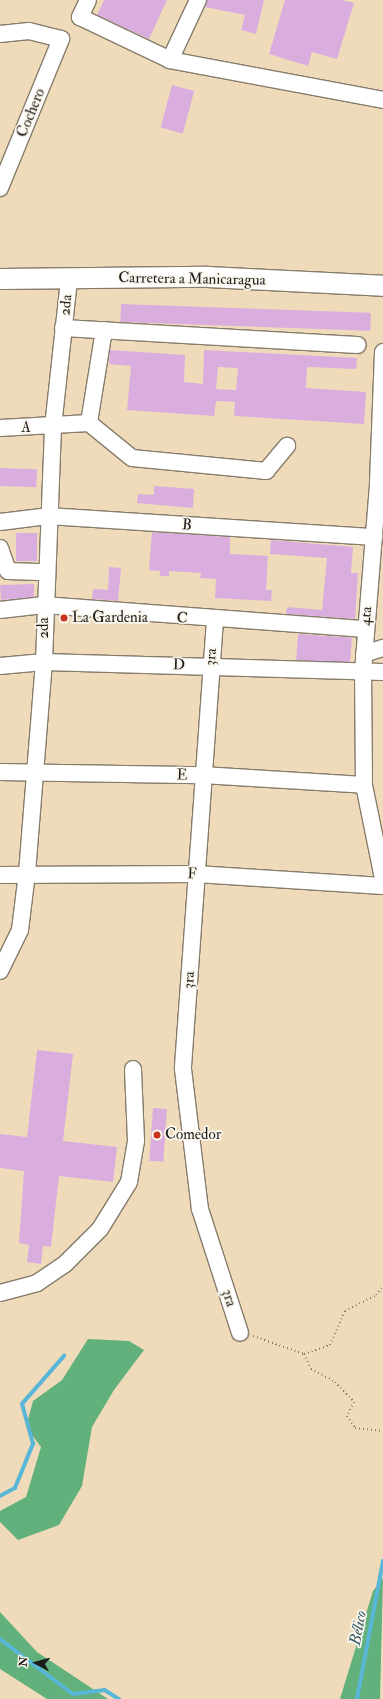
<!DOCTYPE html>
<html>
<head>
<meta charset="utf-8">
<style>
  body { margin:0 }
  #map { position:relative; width:383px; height:1699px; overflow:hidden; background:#efdbba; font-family:"IM FELL Double Pica",serif }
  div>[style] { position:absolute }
  .forest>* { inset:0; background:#62b17d }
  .stream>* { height:3.5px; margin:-1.75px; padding:0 1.75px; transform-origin:1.75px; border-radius:1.75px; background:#59b6d7 }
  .building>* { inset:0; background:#d9aedf; transform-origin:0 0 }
  .path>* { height:2px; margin-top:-1px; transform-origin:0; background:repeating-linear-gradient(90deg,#867c6b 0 1px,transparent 0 4px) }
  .roads { filter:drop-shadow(1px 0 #867c6b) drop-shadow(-1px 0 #867c6b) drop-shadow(0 1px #867c6b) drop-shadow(0 -1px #867c6b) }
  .minor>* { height:16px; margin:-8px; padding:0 8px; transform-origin:8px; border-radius:8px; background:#fff }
  .major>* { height:20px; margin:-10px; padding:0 10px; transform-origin:10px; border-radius:10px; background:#fff }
  .dots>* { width:11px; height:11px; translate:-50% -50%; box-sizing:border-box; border:2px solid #fbf7ec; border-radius:50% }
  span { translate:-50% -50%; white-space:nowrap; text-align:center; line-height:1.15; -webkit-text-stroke:3.5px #fbf7ec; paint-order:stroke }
  .street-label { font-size:15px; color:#1c1c1c }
  .poi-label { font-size:15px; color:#1c1c1c }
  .left { translate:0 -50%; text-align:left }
  .water-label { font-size:16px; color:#345a67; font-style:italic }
  .north { position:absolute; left:16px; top:1643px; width:40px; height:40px; -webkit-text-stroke:3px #fbf7ec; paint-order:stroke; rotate:276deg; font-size:11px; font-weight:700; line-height:16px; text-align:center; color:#1c1c1c }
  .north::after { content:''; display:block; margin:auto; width:14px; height:18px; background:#1c1c1c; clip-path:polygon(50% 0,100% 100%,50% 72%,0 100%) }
</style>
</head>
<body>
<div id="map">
  <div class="forest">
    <div style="clip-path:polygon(88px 1339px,129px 1341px,144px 1350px,114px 1390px,92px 1427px,82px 1486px,59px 1525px,18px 1540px,0 1522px,0 1511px,26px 1497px,41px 1447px,26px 1427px,33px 1401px,62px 1380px)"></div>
    <div style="clip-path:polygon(383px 1578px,380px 1699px,340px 1699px,373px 1591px)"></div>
    <div style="clip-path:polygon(0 1612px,37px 1652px,108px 1699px,47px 1699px,0 1669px)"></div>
  </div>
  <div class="stream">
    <div style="left:0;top:1496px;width:17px;rotate:-28deg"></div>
    <div style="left:15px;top:1488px;width:48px;rotate:-67.8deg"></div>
    <div style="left:33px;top:1444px;width:41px;rotate:-105.4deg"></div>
    <div style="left:22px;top:1404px;width:64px;rotate:-48.8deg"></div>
    <div style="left:0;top:1639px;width:91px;rotate:37deg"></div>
    <div style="left:73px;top:1694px;width:32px;rotate:-7deg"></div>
    <div style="left:105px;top:1690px;width:17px;rotate:33deg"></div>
    <div style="left:357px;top:1699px;width:140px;rotate:-79.3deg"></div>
  </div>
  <div class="building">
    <div style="clip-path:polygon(104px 0,167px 0,149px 39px,97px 15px)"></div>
    <div style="clip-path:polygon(207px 0,264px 0,256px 34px,241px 30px,245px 15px,205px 7px)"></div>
    <div style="clip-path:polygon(285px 0,342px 0,354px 3px,337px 59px,312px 52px,308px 66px,269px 54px)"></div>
    <div style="left:172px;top:85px;width:23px;height:44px;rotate:15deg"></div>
    <div style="left:121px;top:304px;width:250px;height:18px;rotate:2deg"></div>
    <div style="clip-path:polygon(evenodd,110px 350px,185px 355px,184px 382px,203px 384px,204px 350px,357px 358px,356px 369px,307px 367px,306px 388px,366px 392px,364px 424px,234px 416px,235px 402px,216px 401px,214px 416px,127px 410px,131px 366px,109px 364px,110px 350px,218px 367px,238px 368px,236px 390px,216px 389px,218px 367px)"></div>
    <div style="left:0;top:468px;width:37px;height:18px;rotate:2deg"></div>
    <div style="clip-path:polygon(154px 486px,194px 489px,193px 508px,137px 503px,138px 494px,154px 495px)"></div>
    <div style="clip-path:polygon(152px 532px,230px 537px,230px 554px,268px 556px,266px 590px,272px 590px,271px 601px,215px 598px,216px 579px,200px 578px,201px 573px,169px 571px,169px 576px,160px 576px,160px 571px,149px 570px)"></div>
    <div style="left:16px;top:533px;width:21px;height:28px"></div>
    <div style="clip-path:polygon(271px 540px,353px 547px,351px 573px,358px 573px,355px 619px,286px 614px,287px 607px,322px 610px,327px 558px,270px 554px)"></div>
    <div style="clip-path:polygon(109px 567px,121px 568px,118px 601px,92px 599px,93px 589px,108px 590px)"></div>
    <div style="clip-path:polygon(34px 584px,34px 597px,1px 600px,0 585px)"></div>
    <div style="left:298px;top:634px;width:54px;height:26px;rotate:4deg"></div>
    <div style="clip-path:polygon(37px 1050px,73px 1054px,63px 1141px,117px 1147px,113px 1182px,59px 1176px,51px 1247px,43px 1246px,41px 1264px,27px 1262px,29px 1245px,19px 1243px,24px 1171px,0 1168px,0 1134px,27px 1137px)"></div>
    <div style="left:153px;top:1108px;width:14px;height:53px;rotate:4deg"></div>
  </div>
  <div class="path">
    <div style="left:253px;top:1336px;width:54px;rotate:19.4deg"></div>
    <div style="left:304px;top:1354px;width:28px;rotate:-19deg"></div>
    <div style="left:330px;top:1345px;width:37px;rotate:-66deg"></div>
    <div style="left:345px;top:1311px;width:35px;rotate:-27deg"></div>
    <div style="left:376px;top:1295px;width:11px;rotate:-52deg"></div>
    <div style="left:304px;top:1354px;width:17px;rotate:65deg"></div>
    <div style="left:311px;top:1369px;width:27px;rotate:28deg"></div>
    <div style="left:335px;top:1382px;width:28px;rotate:46deg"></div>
    <div style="left:354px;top:1402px;width:16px;rotate:117deg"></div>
    <div style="left:347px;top:1416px;width:14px;rotate:56deg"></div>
    <div style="left:355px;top:1428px;width:28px;rotate:6deg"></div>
  </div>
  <div class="roads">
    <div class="minor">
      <div style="left:88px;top:0;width:19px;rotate:115deg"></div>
      <div style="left:80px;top:17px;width:100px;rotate:25.5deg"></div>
      <div style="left:170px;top:60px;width:217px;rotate:10.6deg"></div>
      <div style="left:0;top:34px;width:29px;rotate:-6deg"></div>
      <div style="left:29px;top:31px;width:33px;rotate:14deg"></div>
      <div style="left:61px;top:39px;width:161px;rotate:112.3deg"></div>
      <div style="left:170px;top:60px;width:66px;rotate:-65deg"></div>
      <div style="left:63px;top:328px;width:295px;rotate:3.3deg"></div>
      <div style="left:104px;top:330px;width:94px;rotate:99.2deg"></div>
      <div style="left:89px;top:423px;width:55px;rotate:39.1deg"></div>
      <div style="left:132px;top:458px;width:135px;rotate:5.5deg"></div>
      <div style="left:266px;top:471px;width:33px;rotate:-50deg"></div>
      <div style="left:383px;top:352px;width:133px;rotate:92.2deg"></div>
      <div style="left:378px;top:485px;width:186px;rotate:94.6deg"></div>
      <div style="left:363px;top:670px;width:115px;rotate:89.5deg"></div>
      <div style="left:364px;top:785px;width:95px;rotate:78.5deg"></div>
      <div style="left:0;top:428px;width:89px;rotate:-3.2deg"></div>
      <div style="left:0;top:522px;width:48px;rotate:-7.1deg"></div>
      <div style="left:48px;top:516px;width:327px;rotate:3.7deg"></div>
      <div style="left:0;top:548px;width:24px;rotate:71deg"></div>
      <div style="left:8px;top:571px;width:37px;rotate:2deg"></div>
      <div style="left:0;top:610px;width:44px;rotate:-6.5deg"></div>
      <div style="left:44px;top:605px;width:322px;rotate:4.3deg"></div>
      <div style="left:215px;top:620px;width:450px;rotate:94.1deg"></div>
      <div style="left:183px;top:1069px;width:141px;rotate:83.1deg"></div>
      <div style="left:200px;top:1209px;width:130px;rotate:72.1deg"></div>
      <div style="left:364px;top:654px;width:20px;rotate:-18deg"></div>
      <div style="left:0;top:666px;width:44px;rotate:-5.2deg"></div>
      <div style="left:44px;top:662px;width:339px;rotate:1.7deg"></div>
      <div style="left:0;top:772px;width:202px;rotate:0.9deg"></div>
      <div style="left:202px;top:775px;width:162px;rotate:3.5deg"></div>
      <div style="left:0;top:875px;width:196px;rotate:-0.3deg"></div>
      <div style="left:196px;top:874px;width:187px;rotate:3.7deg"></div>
      <div style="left:0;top:971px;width:46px;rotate:-64deg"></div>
      <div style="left:20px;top:930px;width:57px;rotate:-83deg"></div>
      <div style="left:27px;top:873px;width:212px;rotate:-85.4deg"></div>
      <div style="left:44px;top:662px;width:235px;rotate:-87.8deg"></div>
      <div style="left:53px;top:427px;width:149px;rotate:-83.8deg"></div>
      <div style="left:0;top:1293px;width:38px;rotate:-15deg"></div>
      <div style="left:37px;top:1283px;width:34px;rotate:-34deg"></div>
      <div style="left:65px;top:1264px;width:49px;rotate:-45deg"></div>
      <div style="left:100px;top:1229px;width:55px;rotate:-58.3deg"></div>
      <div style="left:129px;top:1182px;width:42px;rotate:-80.3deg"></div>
      <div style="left:136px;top:1141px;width:72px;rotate:-92.4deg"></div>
    </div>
    <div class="major">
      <div style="left:0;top:279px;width:208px;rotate:-0.6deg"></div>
      <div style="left:208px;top:277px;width:175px;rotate:2.9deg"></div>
    </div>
  </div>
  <div class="dots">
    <div style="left:64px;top:618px;background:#c8321e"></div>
    <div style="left:157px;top:1135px;background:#c8321e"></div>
  </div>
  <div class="street-label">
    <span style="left:31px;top:113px;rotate:-68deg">Cochero</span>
    <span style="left:192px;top:279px;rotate:1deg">Carretera a Manicaragua</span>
    <span style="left:66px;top:305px;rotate:-84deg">2da</span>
    <span style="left:26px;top:428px">A</span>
    <span style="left:187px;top:525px;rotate:4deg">B</span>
    <span style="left:366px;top:616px;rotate:-85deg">4ta</span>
    <span style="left:182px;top:618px;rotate:5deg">C</span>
    <span style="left:44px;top:628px;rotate:-90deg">2da</span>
    <span style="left:211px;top:657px;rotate:-85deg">3ra</span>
    <span style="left:179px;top:665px;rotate:1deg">D</span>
    <span style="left:182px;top:775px;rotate:2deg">E</span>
    <span style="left:192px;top:874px;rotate:1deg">F</span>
    <span style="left:189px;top:980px;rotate:-86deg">3ra</span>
    <span style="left:229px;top:1298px;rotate:72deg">3ra</span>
  </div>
  <div class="poi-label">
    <span class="left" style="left:72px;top:618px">La Gardenia</span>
    <span class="left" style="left:165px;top:1135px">Comedor</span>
  </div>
  <div class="water-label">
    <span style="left:358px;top:1628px;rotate:-79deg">Bélico</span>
  </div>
  <div class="north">N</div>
</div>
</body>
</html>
